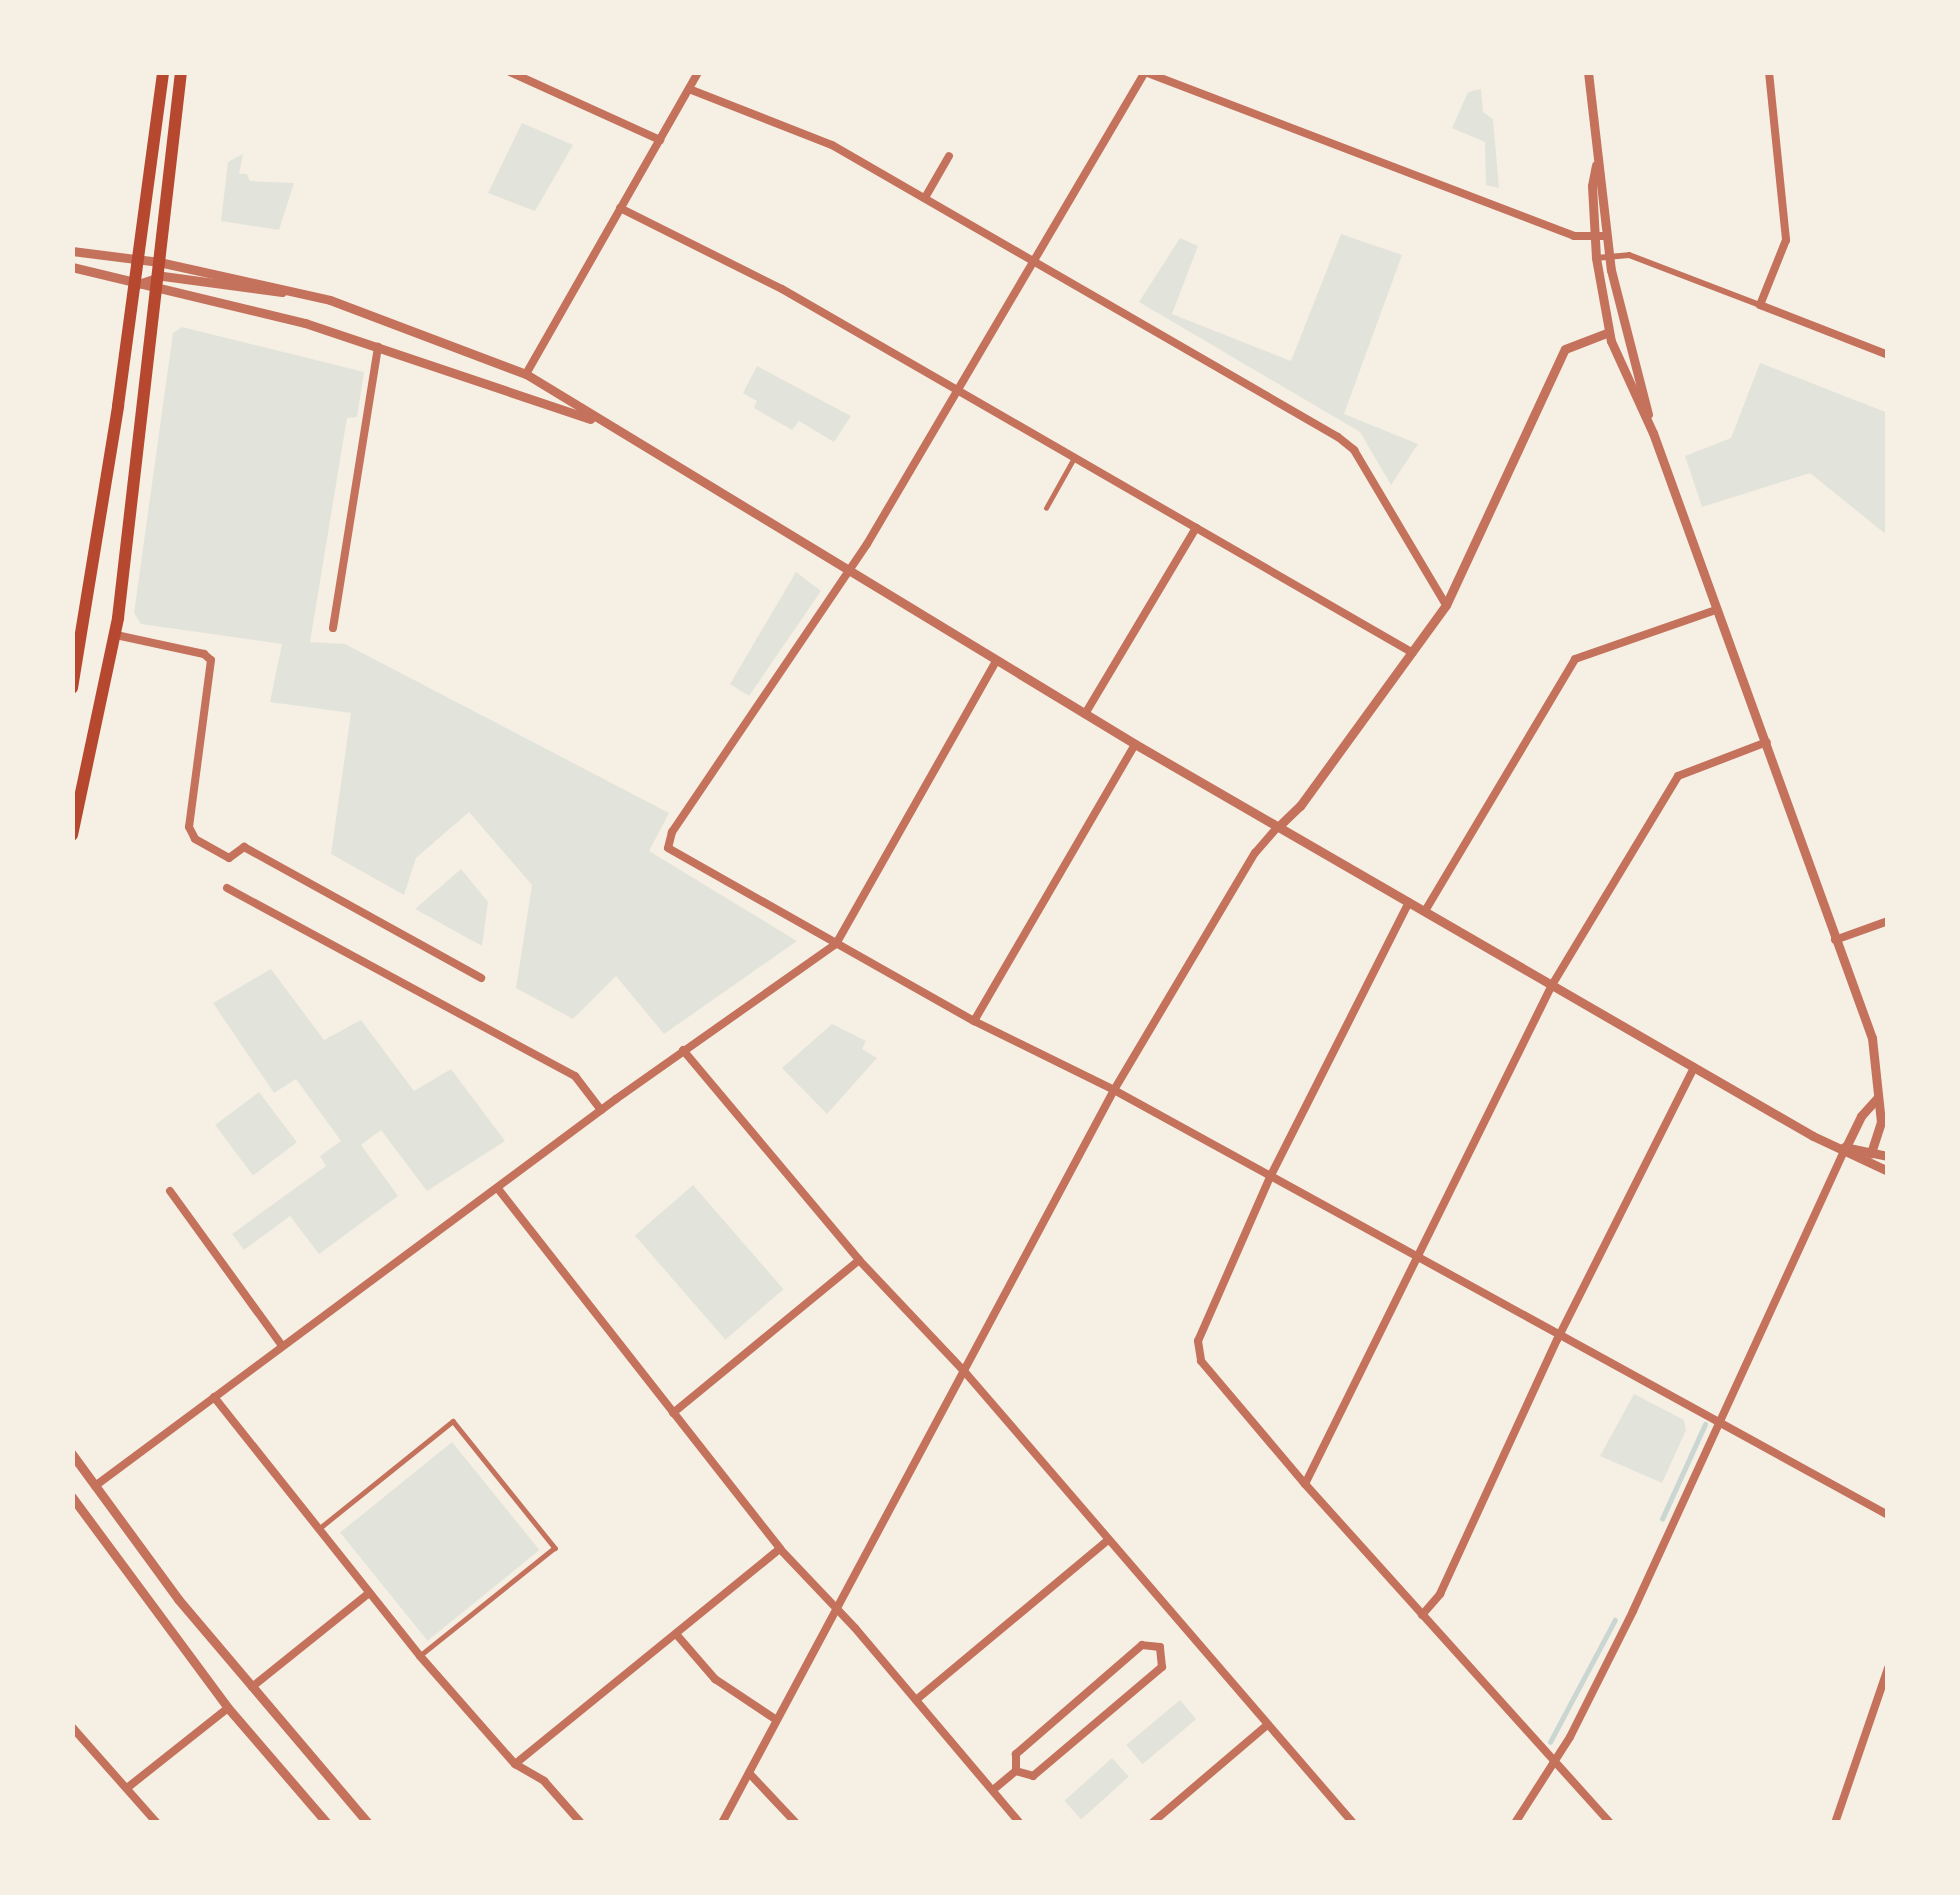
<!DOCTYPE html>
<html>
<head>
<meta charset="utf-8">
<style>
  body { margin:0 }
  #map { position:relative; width:1960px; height:1895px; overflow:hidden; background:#f6efe4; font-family:"Asap Condensed",sans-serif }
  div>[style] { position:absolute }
  .green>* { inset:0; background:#e2e4dc; transform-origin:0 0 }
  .stream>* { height:4.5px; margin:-2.25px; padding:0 2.25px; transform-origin:2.25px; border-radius:2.25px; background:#c9d6d2 }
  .service>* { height:4.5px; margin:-2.25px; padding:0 2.25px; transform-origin:2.25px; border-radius:2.25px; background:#c5725c }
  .pedestrian>* { height:6px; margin:-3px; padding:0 3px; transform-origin:3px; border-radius:3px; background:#c5725c }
  .minor>* { height:8px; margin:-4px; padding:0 4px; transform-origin:4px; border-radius:4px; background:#c5725c }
  .tertiary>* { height:9px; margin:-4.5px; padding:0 4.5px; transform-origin:4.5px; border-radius:4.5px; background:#c5725c }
  .primary>* { height:12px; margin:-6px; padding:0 6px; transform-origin:6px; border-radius:6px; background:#b5482f }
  span { translate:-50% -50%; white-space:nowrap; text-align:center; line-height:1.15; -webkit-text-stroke:10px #f6efe4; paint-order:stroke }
  .frame { position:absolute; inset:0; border:75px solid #f6efe4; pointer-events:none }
</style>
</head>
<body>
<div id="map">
  <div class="green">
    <div style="clip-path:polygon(1481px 89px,1483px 112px,1493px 119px,1499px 188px,1486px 185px,1485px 142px,1452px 128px,1468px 92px)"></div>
    <div style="clip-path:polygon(522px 123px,573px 145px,535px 211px,488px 193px)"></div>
    <div style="clip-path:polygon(243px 154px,239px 174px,247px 174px,250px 181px,294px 183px,279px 230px,221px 221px,228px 162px)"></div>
    <div style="clip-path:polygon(1341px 234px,1402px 255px,1344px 414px,1418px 444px,1391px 485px,1360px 432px,1139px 302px,1180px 238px,1198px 246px,1172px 314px,1291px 361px)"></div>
    <div style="clip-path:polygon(182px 327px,364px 372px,357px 417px,347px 418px,310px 642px,345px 644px,669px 813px,649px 851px,797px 941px,664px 1034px,616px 976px,573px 1019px,516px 988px,532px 885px,469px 812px,416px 858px,404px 895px,331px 854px,351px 713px,270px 702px,282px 644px,141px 624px,134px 613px,173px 333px)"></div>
    <div style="clip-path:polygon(1760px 363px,1888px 413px,1888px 536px,1810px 473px,1702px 507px,1685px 456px,1731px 438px)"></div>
    <div style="clip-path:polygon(757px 366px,851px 416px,834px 442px,799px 421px,792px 430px,754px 408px,757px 401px,743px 393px)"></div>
    <div style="clip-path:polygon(796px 572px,821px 591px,749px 696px,730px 684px)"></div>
    <div style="clip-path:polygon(461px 869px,488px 902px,482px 946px,415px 909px)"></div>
    <div style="clip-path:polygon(271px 969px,324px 1040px,361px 1020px,414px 1091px,451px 1069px,505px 1141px,427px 1191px,381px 1130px,361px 1145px,398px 1196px,319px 1254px,290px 1216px,244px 1250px,232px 1234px,326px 1166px,320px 1156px,341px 1141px,296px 1079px,274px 1093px,213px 1003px)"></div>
    <div style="clip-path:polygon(832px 1024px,866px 1041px,862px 1049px,877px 1058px,827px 1114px,782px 1068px)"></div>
    <div style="left:259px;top:1092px;width:63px;height:55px;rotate:53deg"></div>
    <div style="left:693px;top:1185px;width:138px;height:77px;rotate:49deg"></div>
    <div style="clip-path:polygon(1634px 1394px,1684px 1420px,1686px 1430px,1662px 1483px,1600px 1456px)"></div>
    <div style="left:452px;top:1442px;width:139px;height:144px;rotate:51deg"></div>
    <div style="left:1180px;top:1700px;width:25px;height:70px;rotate:50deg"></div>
    <div style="left:1112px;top:1758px;width:25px;height:64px;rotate:48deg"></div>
  </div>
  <div class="stream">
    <div style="left:1662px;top:1519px;width:104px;rotate:-65.6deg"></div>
    <div style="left:1550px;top:1742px;width:138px;rotate:-62deg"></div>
  </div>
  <div class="service">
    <div style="left:1046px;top:508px;width:57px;rotate:-60.8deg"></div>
    <div style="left:321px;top:1527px;width:169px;rotate:-38.8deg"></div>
    <div style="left:453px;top:1421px;width:163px;rotate:51.2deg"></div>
    <div style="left:555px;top:1548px;width:173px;rotate:141.3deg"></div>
  </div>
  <div class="pedestrian">
    <div style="left:1596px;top:258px;width:33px;rotate:-5deg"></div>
    <div style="left:1629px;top:255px;width:140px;rotate:20.9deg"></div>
  </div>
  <div class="minor">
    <div style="left:510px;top:72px;width:165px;rotate:24.4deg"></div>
    <div style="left:1145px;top:72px;width:548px;rotate:120.5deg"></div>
    <div style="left:867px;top:544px;width:348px;rotate:124.1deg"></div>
    <div style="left:672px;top:832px;width:16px;rotate:104deg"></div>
    <div style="left:668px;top:848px;width:352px;rotate:29.5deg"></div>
    <div style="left:974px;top:1021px;width:156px;rotate:26.2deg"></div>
    <div style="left:1114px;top:1090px;width:883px;rotate:28.77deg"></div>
    <div style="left:1145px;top:72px;width:459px;rotate:20.9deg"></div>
    <div style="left:1574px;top:236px;width:33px"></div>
    <div style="left:1769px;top:72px;width:169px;rotate:84.2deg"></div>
    <div style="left:1786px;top:240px;width:70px;rotate:111.8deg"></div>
    <div style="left:1760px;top:305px;width:137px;rotate:21.3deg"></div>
    <div style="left:689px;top:89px;width:154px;rotate:21.4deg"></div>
    <div style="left:832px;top:145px;width:584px;rotate:29.99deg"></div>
    <div style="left:1338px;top:437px;width:21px;rotate:39deg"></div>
    <div style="left:1354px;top:450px;width:180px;rotate:59.3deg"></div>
    <div style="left:926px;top:196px;width:46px;rotate:-60.1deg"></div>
    <div style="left:620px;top:208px;width:181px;rotate:26.6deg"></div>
    <div style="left:782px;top:289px;width:728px;rotate:29.98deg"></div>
    <div style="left:526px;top:374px;width:348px;rotate:-60.3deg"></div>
    <div style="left:333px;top:628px;width:285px;rotate:-80.9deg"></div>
    <div style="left:116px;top:635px;width:90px;rotate:12.2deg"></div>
    <div style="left:204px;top:654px;width:9px;rotate:41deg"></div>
    <div style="left:211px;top:660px;width:168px;rotate:97.5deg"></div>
    <div style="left:189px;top:827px;width:13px;rotate:63deg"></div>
    <div style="left:195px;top:839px;width:39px;rotate:29deg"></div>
    <div style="left:229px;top:858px;width:19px;rotate:-36deg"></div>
    <div style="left:244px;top:847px;width:271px;rotate:28.9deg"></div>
    <div style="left:1085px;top:714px;width:217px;rotate:-59.2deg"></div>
    <div style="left:227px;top:888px;width:396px;rotate:28.4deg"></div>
    <div style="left:575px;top:1076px;width:43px;rotate:52.6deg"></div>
    <div style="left:1409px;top:902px;width:308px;rotate:116.8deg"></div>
    <div style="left:1270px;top:1177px;width:179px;rotate:113.7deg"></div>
    <div style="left:1198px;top:1341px;width:20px;rotate:81deg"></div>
    <div style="left:1201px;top:1361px;width:161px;rotate:49.8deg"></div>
    <div style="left:1305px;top:1484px;width:456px;rotate:48deg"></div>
    <div style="left:1425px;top:911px;width:293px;rotate:-59.2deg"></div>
    <div style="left:1575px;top:659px;width:149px;rotate:-19.2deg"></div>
    <div style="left:1835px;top:940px;width:56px;rotate:-19.7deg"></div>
    <div style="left:974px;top:1021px;width:320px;rotate:-59.8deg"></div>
    <div style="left:683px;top:1050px;width:274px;rotate:50deg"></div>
    <div style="left:859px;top:1260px;width:153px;rotate:46.6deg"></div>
    <div style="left:964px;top:1371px;width:596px;rotate:49.28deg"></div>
    <div style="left:499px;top:1190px;width:456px;rotate:51.9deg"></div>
    <div style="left:780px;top:1549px;width:109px;rotate:46.5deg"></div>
    <div style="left:855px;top:1628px;width:255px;rotate:49.8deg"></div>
    <div style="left:170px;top:1191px;width:191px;rotate:54.1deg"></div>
    <div style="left:214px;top:1397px;width:331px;rotate:51.5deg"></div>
    <div style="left:420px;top:1656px;width:144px;rotate:48.7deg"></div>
    <div style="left:515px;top:1764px;width:34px;rotate:30deg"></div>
    <div style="left:544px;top:1781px;width:56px;rotate:48.6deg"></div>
    <div style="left:673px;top:1413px;width:241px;rotate:-39.4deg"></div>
    <div style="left:1305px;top:1484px;width:557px;rotate:-63.67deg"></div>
    <div style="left:1552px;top:985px;width:244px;rotate:-58.9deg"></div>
    <div style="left:1678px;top:776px;width:95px;rotate:-20.9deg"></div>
    <div style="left:95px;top:1486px;width:649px;rotate:-36.61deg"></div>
    <div style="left:616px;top:1099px;width:269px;rotate:-35.2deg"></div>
    <div style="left:836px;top:944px;width:326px;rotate:-60.5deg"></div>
    <div style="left:1422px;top:1615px;width:28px;rotate:-49deg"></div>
    <div style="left:1440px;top:1594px;width:280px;rotate:-65.3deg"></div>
    <div style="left:1557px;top:1340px;width:305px;rotate:-63.3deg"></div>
    <div style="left:676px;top:1634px;width:60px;rotate:49.1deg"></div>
    <div style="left:715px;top:1679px;width:72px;rotate:33.7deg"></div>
    <div style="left:252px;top:1687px;width:150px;rotate:-38.8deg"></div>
    <div style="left:916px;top:1700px;width:250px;rotate:-39.8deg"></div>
    <div style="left:72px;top:1727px;width:128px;rotate:48.5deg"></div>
    <div style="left:515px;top:1764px;width:341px;rotate:-39.1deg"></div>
    <div style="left:749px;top:1773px;width:69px;rotate:46.8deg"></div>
    <div style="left:127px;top:1788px;width:129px;rotate:-38.4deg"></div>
    <div style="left:993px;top:1790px;width:30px;rotate:-40deg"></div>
    <div style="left:1016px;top:1771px;width:18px;rotate:16deg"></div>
    <div style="left:1033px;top:1776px;width:169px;rotate:-40.2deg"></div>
    <div style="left:1162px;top:1667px;width:20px;rotate:-96deg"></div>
    <div style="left:1160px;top:1647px;width:18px;rotate:-174deg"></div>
    <div style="left:1142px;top:1645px;width:167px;rotate:139.1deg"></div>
    <div style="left:1016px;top:1754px;width:17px;rotate:90deg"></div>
    <div style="left:722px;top:1823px;width:831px;rotate:-61.86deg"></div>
    <div style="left:1114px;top:1090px;width:276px;rotate:-59.3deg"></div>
    <div style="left:1255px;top:853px;width:35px;rotate:-49deg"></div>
    <div style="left:1152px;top:1823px;width:150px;rotate:-40.4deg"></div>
    <div style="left:1515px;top:1823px;width:102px;rotate:-57.4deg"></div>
    <div style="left:1570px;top:1737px;width:141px;rotate:-63.4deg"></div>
    <div style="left:1633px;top:1611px;width:506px;rotate:-65.36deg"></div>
    <div style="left:1835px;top:1823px;width:164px;rotate:-71.1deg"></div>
  </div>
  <div class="tertiary">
    <div style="left:1588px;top:72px;width:199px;rotate:83.4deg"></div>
    <div style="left:1611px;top:270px;width:149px;rotate:75.6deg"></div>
    <div style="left:1596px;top:165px;width:21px;rotate:101deg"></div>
    <div style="left:1592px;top:186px;width:72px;rotate:86.8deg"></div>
    <div style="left:1596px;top:258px;width:84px;rotate:79.8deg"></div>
    <div style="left:1611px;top:341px;width:101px;rotate:65.5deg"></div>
    <div style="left:1653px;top:433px;width:643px;rotate:70.1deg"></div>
    <div style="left:1872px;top:1038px;width:84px;rotate:83.9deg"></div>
    <div style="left:1881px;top:1122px;width:33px;rotate:108deg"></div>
    <div style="left:72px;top:251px;width:88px;rotate:7.2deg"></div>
    <div style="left:159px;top:262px;width:175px;rotate:12.5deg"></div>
    <div style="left:330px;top:300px;width:210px;rotate:20.7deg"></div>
    <div style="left:526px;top:374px;width:713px;rotate:31.28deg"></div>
    <div style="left:1135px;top:744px;width:783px;rotate:30.04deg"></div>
    <div style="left:1813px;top:1136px;width:83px;rotate:25deg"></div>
    <div style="left:72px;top:267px;width:240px;rotate:13.5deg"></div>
    <div style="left:305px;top:323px;width:301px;rotate:18.6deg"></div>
    <div style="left:135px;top:285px;width:29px;rotate:-18deg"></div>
    <div style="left:163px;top:276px;width:120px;rotate:7.7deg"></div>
    <div style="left:1279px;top:826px;width:29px;rotate:-44deg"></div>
    <div style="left:1300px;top:806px;width:248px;rotate:-54deg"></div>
    <div style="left:1446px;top:605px;width:282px;rotate:-65.1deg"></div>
    <div style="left:1565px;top:349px;width:47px;rotate:-21.1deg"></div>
    <div style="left:1844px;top:1147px;width:45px;rotate:11.6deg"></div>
    <div style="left:1844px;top:1151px;width:39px;rotate:-64deg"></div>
    <div style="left:1861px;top:1116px;width:25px;rotate:-48deg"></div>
    <div style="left:72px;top:1454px;width:180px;rotate:53.8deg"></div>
    <div style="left:178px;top:1599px;width:294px;rotate:49.7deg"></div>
    <div style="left:72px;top:1497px;width:262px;rotate:53.5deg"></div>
    <div style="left:228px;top:1708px;width:152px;rotate:49.3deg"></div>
  </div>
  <div class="primary">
    <div style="left:72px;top:688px;width:286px;rotate:-80.7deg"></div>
    <div style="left:118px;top:406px;width:337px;rotate:-82.3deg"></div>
    <div style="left:72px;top:835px;width:222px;rotate:-78deg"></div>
    <div style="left:118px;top:618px;width:550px;rotate:-83.42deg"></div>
  </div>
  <div class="frame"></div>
</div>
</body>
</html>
